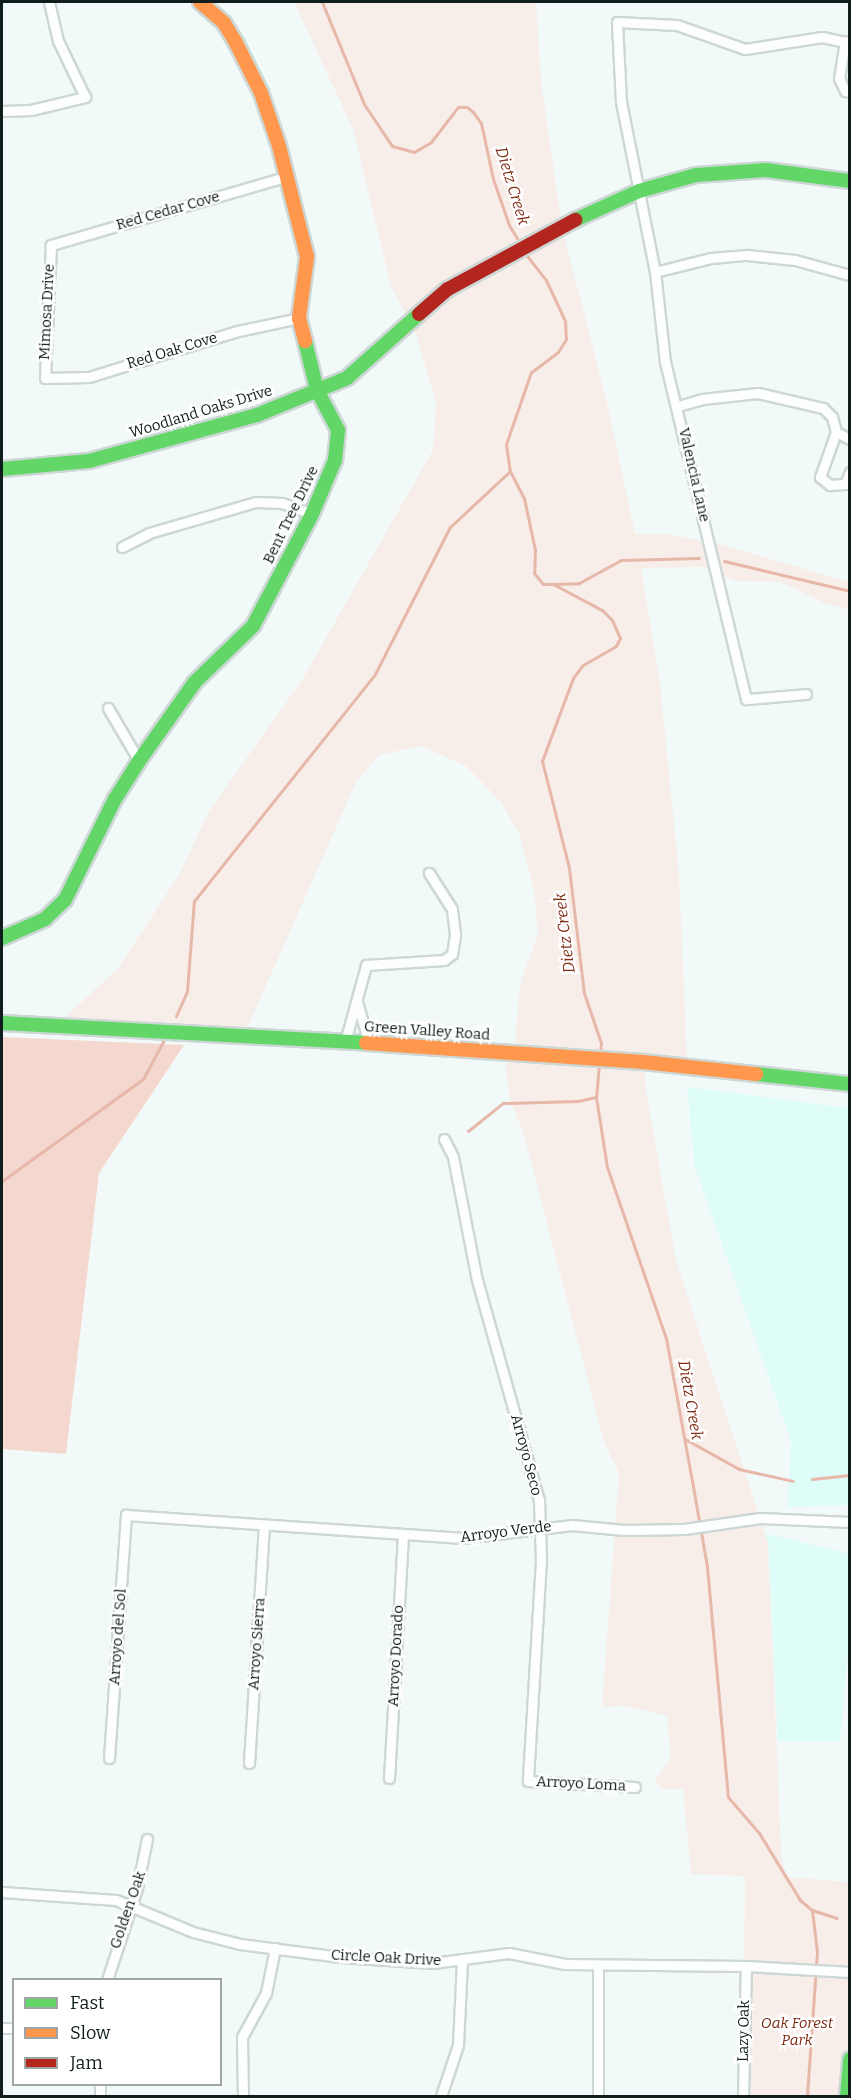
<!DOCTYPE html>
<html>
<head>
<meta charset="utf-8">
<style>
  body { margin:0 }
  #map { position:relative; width:851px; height:2098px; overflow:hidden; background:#f2faf9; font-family:Bitter,serif }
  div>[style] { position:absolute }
  .built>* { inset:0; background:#defcf8 }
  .green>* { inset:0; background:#f7ede9 }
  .forest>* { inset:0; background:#f4d7ce }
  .stream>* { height:3px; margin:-1.5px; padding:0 1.5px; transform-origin:1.5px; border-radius:1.5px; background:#e7b8a9 }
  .roads { filter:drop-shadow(2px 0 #cdd8d6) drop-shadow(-2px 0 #cdd8d6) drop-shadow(0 2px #cdd8d6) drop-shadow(0 -2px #cdd8d6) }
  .street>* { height:9px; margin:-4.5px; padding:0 4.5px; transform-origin:4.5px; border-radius:4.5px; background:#fdfefe }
  .fast>* { height:14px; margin:-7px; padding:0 7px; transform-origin:7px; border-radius:7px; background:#63d668 }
  .slow>* { height:14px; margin:-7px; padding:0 7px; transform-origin:7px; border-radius:7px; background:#ff974d }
  .jam>* { height:14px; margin:-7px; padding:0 7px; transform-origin:7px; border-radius:7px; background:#b3261e }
  span { translate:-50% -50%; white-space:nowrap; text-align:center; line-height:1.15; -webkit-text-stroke:4.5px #fff; paint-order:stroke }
  .street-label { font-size:15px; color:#0f1d1c }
  .park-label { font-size:15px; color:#7c2910; font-style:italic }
  .water-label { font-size:16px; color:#802d15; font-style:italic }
  .frame { position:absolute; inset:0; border:3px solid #0f1d1c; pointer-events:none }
  .legend { position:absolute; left:12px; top:1978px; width:210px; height:108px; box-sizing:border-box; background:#fff; border:2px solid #9fa5a4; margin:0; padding:8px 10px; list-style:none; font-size:18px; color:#0f1d1c }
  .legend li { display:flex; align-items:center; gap:12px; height:30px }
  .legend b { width:30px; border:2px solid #9fa5a4 }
</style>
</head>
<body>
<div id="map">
  <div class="built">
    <div style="clip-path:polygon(687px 1087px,849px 1108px,849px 1505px,788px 1507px,791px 1441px,695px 1167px)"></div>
    <div style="clip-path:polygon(764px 1533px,849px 1554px,849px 1639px,840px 1742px,778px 1741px,768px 1543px)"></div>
  </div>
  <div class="green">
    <div style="clip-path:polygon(294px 2px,536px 2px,541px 82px,562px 227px,608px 407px,635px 534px,667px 534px,723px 545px,849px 582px,849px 610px,822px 602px,781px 582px,736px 581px,703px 567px,641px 568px,660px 684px,679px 875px,687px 1060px,643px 1062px,647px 1096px,676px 1261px,768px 1543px,781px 1852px,786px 1877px,849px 1882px,847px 2096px,743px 2096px,745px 1876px,691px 1874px,683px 1789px,661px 1789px,655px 1781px,671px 1757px,667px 1716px,625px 1706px,602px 1707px,619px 1473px,604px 1442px,524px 1135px,510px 1100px,505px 1066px,514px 1054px,520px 985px,538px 933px,534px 890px,519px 833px,500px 801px,466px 766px,421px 746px,379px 755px,356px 782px,244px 1035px,57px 1025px,118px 968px,179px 875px,209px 811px,302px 680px,433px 450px,436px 403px,417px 337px,391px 286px,353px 129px)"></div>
  </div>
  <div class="forest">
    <div style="clip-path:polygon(2px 1037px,184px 1045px,99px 1173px,66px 1454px,2px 1449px)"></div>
  </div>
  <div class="stream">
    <div style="left:322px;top:2px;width:110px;rotate:67.6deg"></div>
    <div style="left:364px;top:104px;width:50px;rotate:56.3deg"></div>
    <div style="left:392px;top:146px;width:23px;rotate:15deg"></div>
    <div style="left:414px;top:152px;width:20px;rotate:-30deg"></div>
    <div style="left:431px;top:142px;width:44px;rotate:-52.4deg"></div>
    <div style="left:458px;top:107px;width:9px"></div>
    <div style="left:467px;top:107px;width:8px;rotate:40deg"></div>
    <div style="left:473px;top:112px;width:14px;rotate:54deg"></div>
    <div style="left:481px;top:123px;width:57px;rotate:77.9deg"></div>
    <div style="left:493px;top:179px;width:49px;rotate:70.8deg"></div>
    <div style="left:509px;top:225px;width:21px;rotate:59deg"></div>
    <div style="left:524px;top:252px;width:36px;rotate:52deg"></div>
    <div style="left:546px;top:280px;width:45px;rotate:65.1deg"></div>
    <div style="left:565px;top:321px;width:18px;rotate:87deg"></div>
    <div style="left:566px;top:339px;width:15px;rotate:122deg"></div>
    <div style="left:558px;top:352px;width:34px;rotate:143deg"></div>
    <div style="left:531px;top:372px;width:76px;rotate:109.1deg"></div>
    <div style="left:506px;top:444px;width:27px;rotate:82deg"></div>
    <div style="left:510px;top:471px;width:30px;rotate:63deg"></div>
    <div style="left:524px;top:498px;width:53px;rotate:78.1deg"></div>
    <div style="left:535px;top:550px;width:23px;rotate:92deg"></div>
    <div style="left:534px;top:573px;width:14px;rotate:51deg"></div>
    <div style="left:543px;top:584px;width:10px"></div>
    <div style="left:553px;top:584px;width:55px;rotate:28deg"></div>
    <div style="left:602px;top:610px;width:14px;rotate:45deg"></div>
    <div style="left:612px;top:620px;width:20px;rotate:66deg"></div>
    <div style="left:620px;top:638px;width:9px;rotate:117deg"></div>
    <div style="left:616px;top:646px;width:39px;rotate:150deg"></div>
    <div style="left:582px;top:666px;width:15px;rotate:127deg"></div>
    <div style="left:573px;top:678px;width:89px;rotate:110.5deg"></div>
    <div style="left:542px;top:761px;width:110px;rotate:75.8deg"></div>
    <div style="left:569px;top:868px;width:126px;rotate:83.2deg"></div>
    <div style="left:584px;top:993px;width:53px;rotate:71.2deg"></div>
    <div style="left:601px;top:1043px;width:12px;rotate:95deg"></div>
    <div style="left:724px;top:561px;width:130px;rotate:13.4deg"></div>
    <div style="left:554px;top:584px;width:25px;rotate:-2deg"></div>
    <div style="left:579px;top:583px;width:48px;rotate:-28.7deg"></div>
    <div style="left:621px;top:560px;width:78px;rotate:-1.5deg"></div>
    <div style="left:176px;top:1016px;width:27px;rotate:-66deg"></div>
    <div style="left:187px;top:991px;width:90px;rotate:-85.6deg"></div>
    <div style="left:194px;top:901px;width:290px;rotate:-51.4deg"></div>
    <div style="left:375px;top:674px;width:165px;rotate:-63deg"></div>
    <div style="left:450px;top:527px;width:82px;rotate:-43deg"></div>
    <div style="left:599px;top:1064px;width:33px;rotate:95deg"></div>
    <div style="left:596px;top:1097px;width:71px;rotate:81.1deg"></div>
    <div style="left:607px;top:1167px;width:181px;rotate:71deg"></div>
    <div style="left:666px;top:1338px;width:139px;rotate:79.7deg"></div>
    <div style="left:691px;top:1475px;width:93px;rotate:80.1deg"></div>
    <div style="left:707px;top:1567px;width:231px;rotate:84.8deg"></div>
    <div style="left:728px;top:1797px;width:48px;rotate:49.3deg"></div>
    <div style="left:759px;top:1833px;width:79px;rotate:58.5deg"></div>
    <div style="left:800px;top:1900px;width:16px;rotate:40deg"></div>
    <div style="left:812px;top:1910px;width:42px;rotate:83.2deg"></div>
    <div style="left:817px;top:1952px;width:144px;rotate:94deg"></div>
    <div style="left:468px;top:1131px;width:45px;rotate:-38.7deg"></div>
    <div style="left:503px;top:1103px;width:75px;rotate:-1.5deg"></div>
    <div style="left:578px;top:1101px;width:18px;rotate:-13deg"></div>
    <div style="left:2px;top:1181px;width:174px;rotate:-35.9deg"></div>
    <div style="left:143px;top:1079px;width:47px;rotate:-61.8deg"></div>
    <div style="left:685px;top:1439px;width:62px;rotate:29.1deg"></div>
    <div style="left:739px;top:1469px;width:55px;rotate:12.5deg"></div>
    <div style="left:812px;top:1479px;width:38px;rotate:-6deg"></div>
    <div style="left:812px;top:1910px;width:26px;rotate:18deg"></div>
  </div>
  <div class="roads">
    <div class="street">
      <div style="left:845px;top:41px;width:37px;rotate:99deg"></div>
      <div style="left:839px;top:78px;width:14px;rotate:65deg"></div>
      <div style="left:845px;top:91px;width:5px;rotate:11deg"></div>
      <div style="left:2px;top:111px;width:29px;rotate:-2deg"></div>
      <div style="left:31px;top:110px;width:56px;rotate:-13.5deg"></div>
      <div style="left:85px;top:97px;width:62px;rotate:-115.7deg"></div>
      <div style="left:58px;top:41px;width:40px;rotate:-103deg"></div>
      <div style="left:285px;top:177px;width:244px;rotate:163.8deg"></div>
      <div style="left:51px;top:245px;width:133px;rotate:92.6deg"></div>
      <div style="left:45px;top:378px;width:44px;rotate:-1.3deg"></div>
      <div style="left:89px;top:377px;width:156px;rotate:-17.2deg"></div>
      <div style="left:238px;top:331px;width:62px;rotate:-12deg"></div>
      <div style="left:655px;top:272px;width:58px;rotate:-14deg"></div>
      <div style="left:711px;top:258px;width:36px;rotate:-5deg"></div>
      <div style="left:747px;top:255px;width:48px;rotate:5.9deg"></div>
      <div style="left:795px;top:260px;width:57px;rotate:15.3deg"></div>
      <div style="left:678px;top:406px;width:25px;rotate:-16deg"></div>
      <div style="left:702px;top:399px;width:56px;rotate:-6.1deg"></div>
      <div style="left:758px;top:393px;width:67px;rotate:13deg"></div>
      <div style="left:823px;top:408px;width:13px;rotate:45deg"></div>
      <div style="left:832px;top:417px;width:16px;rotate:75deg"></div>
      <div style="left:836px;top:432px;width:48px;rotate:109.6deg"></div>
      <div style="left:820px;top:477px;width:13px;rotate:39deg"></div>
      <div style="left:830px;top:485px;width:15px;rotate:-4deg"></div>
      <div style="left:845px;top:484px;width:13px;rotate:-67deg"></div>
      <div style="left:836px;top:432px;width:16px;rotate:27deg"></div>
      <div style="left:122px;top:547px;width:30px;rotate:-27deg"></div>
      <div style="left:149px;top:533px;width:111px;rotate:-16.2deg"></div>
      <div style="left:256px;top:502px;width:26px;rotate:2deg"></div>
      <div style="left:282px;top:503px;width:32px;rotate:20deg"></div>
      <div style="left:806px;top:694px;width:60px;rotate:175.2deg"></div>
      <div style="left:746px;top:699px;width:347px;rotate:-103.5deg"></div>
      <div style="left:665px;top:362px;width:91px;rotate:-96.3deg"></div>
      <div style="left:655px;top:272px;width:173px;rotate:-101.3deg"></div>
      <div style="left:621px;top:102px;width:80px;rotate:-92.9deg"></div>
      <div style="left:617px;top:22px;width:60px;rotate:2.9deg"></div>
      <div style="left:677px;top:25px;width:72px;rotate:19.4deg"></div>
      <div style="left:745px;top:49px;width:78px;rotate:-8.9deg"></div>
      <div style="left:822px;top:37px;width:29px;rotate:12deg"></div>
      <div style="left:108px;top:708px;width:61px;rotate:59.7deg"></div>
      <div style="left:357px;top:1002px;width:43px;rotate:73.7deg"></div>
      <div style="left:345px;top:1042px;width:80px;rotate:-74.7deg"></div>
      <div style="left:366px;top:965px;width:78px;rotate:-3.7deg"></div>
      <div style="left:444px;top:960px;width:10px;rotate:-37deg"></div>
      <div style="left:452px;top:954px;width:20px;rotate:-81deg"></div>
      <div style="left:455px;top:934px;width:25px;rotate:-97deg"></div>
      <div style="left:452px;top:909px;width:43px;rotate:-122.6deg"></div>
      <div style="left:444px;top:1139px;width:20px;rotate:63deg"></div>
      <div style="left:453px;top:1157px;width:125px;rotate:79deg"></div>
      <div style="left:477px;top:1280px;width:229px;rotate:74.3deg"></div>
      <div style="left:539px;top:1500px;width:60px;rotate:88.1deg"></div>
      <div style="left:541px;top:1560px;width:221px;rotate:93.4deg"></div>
      <div style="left:528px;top:1781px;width:107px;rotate:3.2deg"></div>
      <div style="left:109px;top:1758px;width:244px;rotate:-86deg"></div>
      <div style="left:126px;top:1515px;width:338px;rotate:3.9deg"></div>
      <div style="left:463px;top:1538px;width:110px;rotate:-6.8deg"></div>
      <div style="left:572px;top:1525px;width:52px;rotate:5.5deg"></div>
      <div style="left:624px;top:1530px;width:60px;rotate:-1deg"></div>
      <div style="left:684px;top:1529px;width:77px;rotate:-8.2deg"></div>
      <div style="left:760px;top:1518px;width:90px;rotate:2.5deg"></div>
      <div style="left:249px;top:1763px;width:238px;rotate:-86.4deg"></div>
      <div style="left:389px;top:1778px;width:244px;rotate:-86.7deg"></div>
      <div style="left:2px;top:1892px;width:114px;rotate:4deg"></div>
      <div style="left:116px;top:1900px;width:83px;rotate:22.6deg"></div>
      <div style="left:193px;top:1932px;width:49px;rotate:14.3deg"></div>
      <div style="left:240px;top:1944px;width:101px;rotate:7.4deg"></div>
      <div style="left:340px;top:1957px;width:93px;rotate:3.7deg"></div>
      <div style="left:433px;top:1963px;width:77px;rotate:-7.5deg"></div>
      <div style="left:509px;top:1953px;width:57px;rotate:11.1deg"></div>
      <div style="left:565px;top:1964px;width:181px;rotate:0.6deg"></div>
      <div style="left:746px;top:1966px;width:104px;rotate:3.3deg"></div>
      <div style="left:107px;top:1980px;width:97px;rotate:-71.9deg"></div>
      <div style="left:137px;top:1888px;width:50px;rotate:-78.5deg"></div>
      <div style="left:2px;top:2028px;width:12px"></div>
      <div style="left:100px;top:2084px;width:12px;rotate:90deg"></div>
      <div style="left:243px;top:2096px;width:59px;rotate:-91deg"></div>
      <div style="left:242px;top:2037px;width:50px;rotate:-61.4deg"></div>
      <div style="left:266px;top:1993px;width:46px;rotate:-78.7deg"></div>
      <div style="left:441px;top:2096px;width:54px;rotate:-71.6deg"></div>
      <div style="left:458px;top:2045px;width:86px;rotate:-87.3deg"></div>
      <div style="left:598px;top:2096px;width:131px;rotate:-90deg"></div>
      <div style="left:743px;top:2096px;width:130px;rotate:-88.7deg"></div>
    </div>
    <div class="fast">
      <div style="left:575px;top:220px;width:70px;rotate:-24.4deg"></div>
      <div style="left:639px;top:191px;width:59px;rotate:-15.7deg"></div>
      <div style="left:696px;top:175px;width:70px;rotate:-4.1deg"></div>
      <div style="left:766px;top:170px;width:85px;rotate:7.5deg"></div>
      <div style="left:2px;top:469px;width:87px;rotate:-5.3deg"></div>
      <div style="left:89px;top:461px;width:174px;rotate:-15.3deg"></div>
      <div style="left:257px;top:415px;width:97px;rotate:-22.3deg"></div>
      <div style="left:347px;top:378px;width:96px;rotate:-41.6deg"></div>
      <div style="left:2px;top:938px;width:47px;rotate:-23.8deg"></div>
      <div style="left:45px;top:919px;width:28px;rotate:-44deg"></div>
      <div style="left:65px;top:900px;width:113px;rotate:-63.7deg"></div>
      <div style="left:115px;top:799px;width:45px;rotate:-57.7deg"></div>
      <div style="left:139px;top:761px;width:97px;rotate:-54.7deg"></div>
      <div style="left:195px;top:682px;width:81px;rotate:-44deg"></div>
      <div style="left:253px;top:626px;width:127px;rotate:-62.2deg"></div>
      <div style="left:312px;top:514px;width:59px;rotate:-66.9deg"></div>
      <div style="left:335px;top:460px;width:30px;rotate:-84deg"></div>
      <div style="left:338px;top:430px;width:45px;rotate:-117.7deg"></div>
      <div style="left:317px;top:390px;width:50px;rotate:-103.8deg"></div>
      <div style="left:2px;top:1023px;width:365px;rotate:3.1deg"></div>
      <div style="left:756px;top:1074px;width:95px;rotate:6.1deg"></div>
      <div style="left:847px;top:2096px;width:37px;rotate:-85deg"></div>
    </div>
    <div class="slow">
      <div style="left:200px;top:2px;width:32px;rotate:41deg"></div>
      <div style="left:224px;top:23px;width:21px;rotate:59deg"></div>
      <div style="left:235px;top:41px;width:58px;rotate:63.4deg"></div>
      <div style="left:261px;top:93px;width:56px;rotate:71.2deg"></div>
      <div style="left:279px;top:146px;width:114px;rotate:75.8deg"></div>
      <div style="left:307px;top:257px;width:62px;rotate:97.5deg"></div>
      <div style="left:299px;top:318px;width:24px;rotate:75deg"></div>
      <div style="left:366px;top:1043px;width:278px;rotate:3.9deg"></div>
      <div style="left:643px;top:1062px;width:114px;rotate:6.1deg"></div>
    </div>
    <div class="jam">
      <div style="left:419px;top:314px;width:38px;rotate:-41deg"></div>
      <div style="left:448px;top:289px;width:145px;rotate:-28.5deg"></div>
    </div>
  </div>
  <div class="street-label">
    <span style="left:168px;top:211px;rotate:-16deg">Red Cedar Cove</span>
    <span style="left:47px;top:312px;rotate:-87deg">Mimosa Drive</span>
    <span style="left:172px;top:351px;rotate:-17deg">Red Oak Cove</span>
    <span style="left:201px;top:412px;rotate:-17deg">Woodland Oaks Drive</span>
    <span style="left:694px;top:475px;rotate:77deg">Valencia Lane</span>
    <span style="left:291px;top:515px;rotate:-64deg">Bent Tree Drive</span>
    <span style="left:427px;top:1031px;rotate:4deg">Green Valley Road</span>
    <span style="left:526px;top:1455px;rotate:75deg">Arroyo Seco</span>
    <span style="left:506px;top:1532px;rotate:-7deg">Arroyo Verde</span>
    <span style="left:118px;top:1637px;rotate:-86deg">Arroyo del Sol</span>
    <span style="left:257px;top:1644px;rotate:-86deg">Arroyo Sierra</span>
    <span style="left:396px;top:1656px;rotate:-87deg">Arroyo Dorado</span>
    <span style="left:581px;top:1784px;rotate:3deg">Arroyo Loma</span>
    <span style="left:128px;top:1910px;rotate:-71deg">Golden Oak</span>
    <span style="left:386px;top:1958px;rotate:3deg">Circle Oak Drive</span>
    <span style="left:744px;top:2031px;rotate:-89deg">Lazy Oak</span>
  </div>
  <div class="park-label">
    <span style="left:797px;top:2032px">Oak Forest<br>Park</span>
  </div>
  <div class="water-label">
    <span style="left:512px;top:186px;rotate:73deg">Dietz Creek</span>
    <span style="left:565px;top:933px;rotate:-97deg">Dietz Creek</span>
    <span style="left:690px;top:1400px;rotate:80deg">Dietz Creek</span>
  </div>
  <div class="frame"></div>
  <ul class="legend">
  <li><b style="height:8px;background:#63d668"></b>Fast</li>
  <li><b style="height:8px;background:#ff974d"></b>Slow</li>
  <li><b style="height:8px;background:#b3261e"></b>Jam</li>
  </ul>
</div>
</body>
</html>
